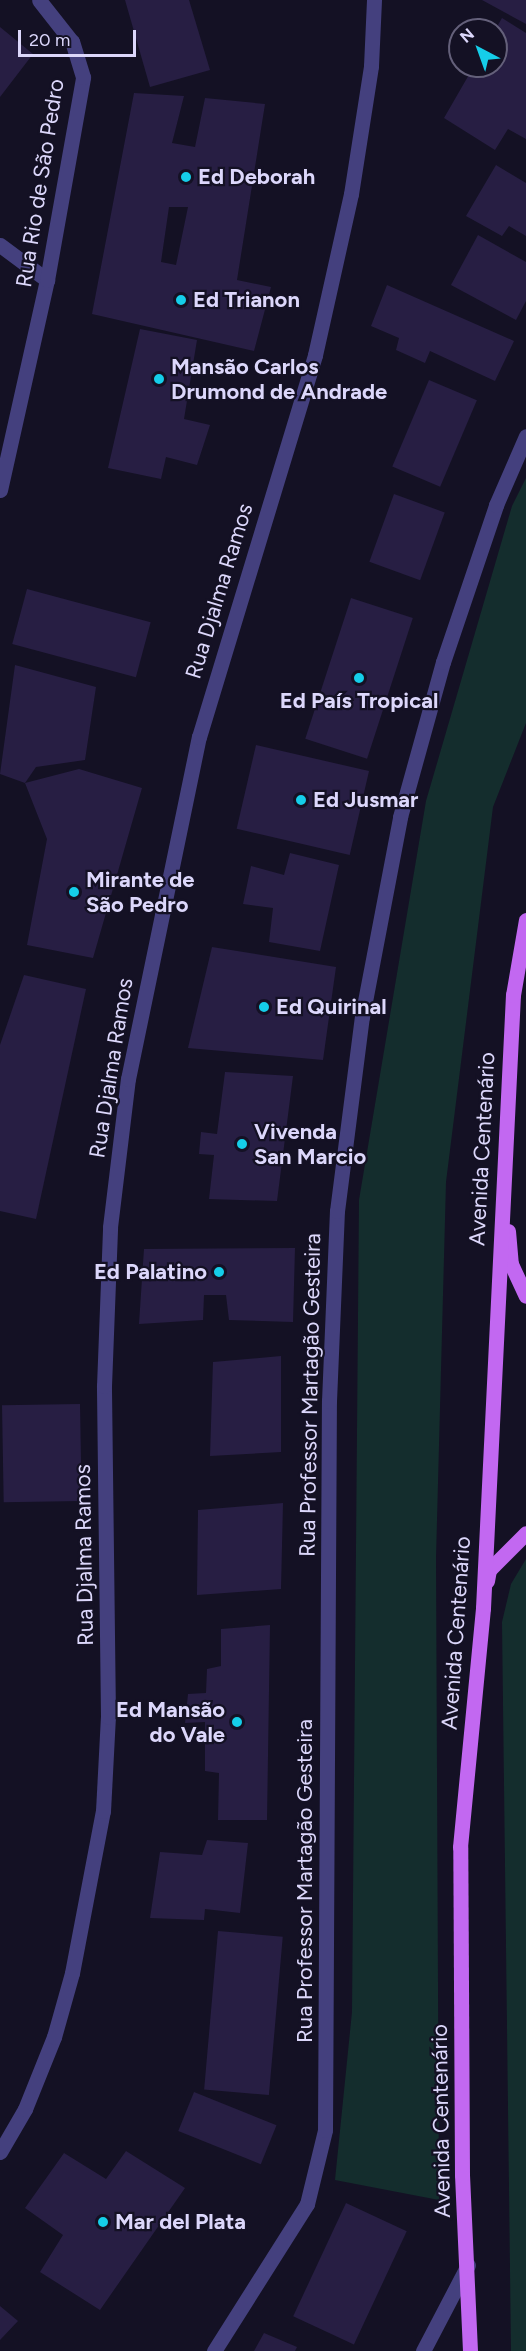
<!DOCTYPE html>
<html>
<head>
<meta charset="utf-8">
<style>
  body { margin:0 }
  #map { position:relative; width:526px; height:2351px; overflow:hidden; background:#141124; font-family:Figtree,sans-serif }
  div>[style] { position:absolute }
  .green>* { inset:0; background:#142d2d }
  .building>* { inset:0; background:#271e43; transform-origin:0 0 }
  .minor>* { height:15px; margin:-7.5px; padding:0 7.5px; transform-origin:7.5px; border-radius:7.5px; background:#44407e }
  .primary>* { height:15px; margin:-7.5px; padding:0 7.5px; transform-origin:7.5px; border-radius:7.5px; background:#c268f1 }
  .dots>* { width:16px; height:16px; translate:-50% -50%; box-sizing:border-box; border:3px solid #141124; border-radius:50% }
  span { translate:-50% -50%; white-space:nowrap; text-align:center; line-height:1.15; -webkit-text-stroke:4.5px #141124; paint-order:stroke }
  .poi-label { font-size:22px; color:#dcd7fb; font-weight:700 }
  .left { translate:0 -50%; text-align:left }
  .right { translate:-100% -50%; text-align:right }
  .street-label { font-size:22px; color:#dcd7fb }
  .north { position:absolute; left:448px; top:18px; width:60px; height:60px; box-sizing:border-box; background:#141124; border:2px solid #64607a; border-radius:50%; rotate:319deg; font-size:16px; font-weight:700; line-height:24px; text-align:center; color:#dcd7fb }
  .north::after { content:''; display:block; margin:auto; width:21px; height:27px; background:#15cee9; clip-path:polygon(50% 0,100% 100%,50% 72%,0 100%) }
  .scale { position:absolute; left:18px; top:30px; width:118px; height:27px; box-sizing:border-box; border:3px solid #dcd7fb; border-top:0; padding-left:8px; font-size:18px; line-height:21px; white-space:nowrap; color:#dcd7fb; -webkit-text-stroke:4px #141124; paint-order:stroke }
</style>
</head>
<body>
<div id="map">
  <div class="green">
    <div style="clip-path:polygon(526px 478px,526px 723px,493px 807px,446px 1182px,436px 1558px,439px 2200px,335px 2180px,352px 2012px,359px 1200px,426px 801px,512px 506px)"></div>
    <div style="clip-path:polygon(526px 1559px,526px 2351px,511px 2351px,502px 1622px,511px 1584px)"></div>
  </div>
  <div class="building">
    <div style="clip-path:polygon(125px 0,189px 0,210px 70px,150px 87px)"></div>
    <div style="clip-path:polygon(482px 0,526px 0,526px 24px)"></div>
    <div style="clip-path:polygon(502px 18px,526px 33px,526px 139px,508px 129px,495px 150px,444px 118px,474px 66px,496px 66px,495px 30px)"></div>
    <div style="clip-path:polygon(0 27px,33px 54px,0 97px)"></div>
    <div style="clip-path:polygon(evenodd,134px 93px,184px 96px,172px 143px,195px 147px,205px 98px,265px 104px,237px 280px,271px 287px,254px 351px,92px 314px,134px 93px,169px 207px,188px 207px,176px 265px,161px 262px,169px 207px)"></div>
    <div style="clip-path:polygon(496px 165px,526px 183px,526px 236px,509px 226px,502px 236px,466px 216px)"></div>
    <div style="clip-path:polygon(478px 235px,526px 262px,526px 301px,516px 320px,451px 285px)"></div>
    <div style="clip-path:polygon(387px 285px,514px 341px,495px 381px,430px 351px,425px 363px,396px 350px,399px 338px,371px 326px)"></div>
    <div style="clip-path:polygon(140px 329px,197px 340px,184px 419px,210px 425px,197px 465px,166px 457px,161px 479px,108px 468px)"></div>
    <div style="left:429px;top:380px;width:52px;height:94px;rotate:23deg"></div>
    <div style="left:394px;top:494px;width:54px;height:72px;rotate:20deg"></div>
    <div style="left:27px;top:589px;width:128px;height:57px;rotate:15deg"></div>
    <div style="left:351px;top:598px;width:65px;height:148px;rotate:18deg"></div>
    <div style="clip-path:polygon(15px 665px,96px 687px,85px 760px,36px 767px,25px 783px,0 774px)"></div>
    <div style="left:256px;top:745px;width:116px;height:86px;rotate:13deg"></div>
    <div style="clip-path:polygon(79px 769px,142px 788px,93px 958px,27px 945px,47px 839px,25px 783px)"></div>
    <div style="clip-path:polygon(290px 853px,339px 865px,320px 951px,269px 942px,273px 908px,243px 904px,251px 866px,284px 875px)"></div>
    <div style="clip-path:polygon(212px 947px,336px 967px,323px 1060px,188px 1048px)"></div>
    <div style="clip-path:polygon(24px 975px,86px 989px,36px 1219px,0 1211px,0 1045px)"></div>
    <div style="clip-path:polygon(225px 1072px,293px 1076px,277px 1201px,209px 1199px,214px 1155px,199px 1154px,201px 1132px,217px 1134px)"></div>
    <div style="clip-path:polygon(295px 1248px,293px 1322px,229px 1320px,226px 1295px,204px 1295px,203px 1320px,139px 1324px,144px 1249px)"></div>
    <div style="clip-path:polygon(281px 1356px,281px 1452px,210px 1456px,213px 1362px)"></div>
    <div style="left:80px;top:1404px;width:97px;height:78px;rotate:89deg"></div>
    <div style="clip-path:polygon(283px 1503px,281px 1589px,197px 1595px,198px 1510px)"></div>
    <div style="clip-path:polygon(270px 1625px,267px 1820px,218px 1820px,219px 1773px,205px 1771px,205px 1722px,185px 1723px,188px 1694px,206px 1693px,207px 1669px,221px 1666px,221px 1629px)"></div>
    <div style="clip-path:polygon(207px 1840px,248px 1843px,240px 1913px,205px 1909px,204px 1920px,150px 1918px,160px 1852px,202px 1855px)"></div>
    <div style="left:218px;top:1931px;width:65px;height:159px;rotate:5deg"></div>
    <div style="left:194px;top:2092px;width:89px;height:42px;rotate:22deg"></div>
    <div style="clip-path:polygon(126px 2151px,185px 2188px,100px 2310px,40px 2272px,63px 2235px,25px 2208px,64px 2153px,106px 2179px)"></div>
    <div style="left:346px;top:2203px;width:67px;height:125px;rotate:25deg"></div>
    <div style="clip-path:polygon(0 2306px,18px 2321px,0 2340px)"></div>
    <div style="clip-path:polygon(264px 2333px,297px 2347px,295px 2351px,254px 2351px)"></div>
  </div>
  <div class="minor">
    <div style="left:0;top:245px;width:59px;rotate:36.7deg"></div>
    <div style="left:0;top:490px;width:215px;rotate:-77.4deg"></div>
    <div style="left:47px;top:280px;width:206px;rotate:-79.9deg"></div>
    <div style="left:83px;top:77px;width:37px;rotate:-107deg"></div>
    <div style="left:72px;top:42px;width:53px;rotate:-128.2deg"></div>
    <div style="left:0;top:2152px;width:50px;rotate:-59.8deg"></div>
    <div style="left:25px;top:2109px;width:78px;rotate:-68.1deg"></div>
    <div style="left:54px;top:2037px;width:66px;rotate:-74.3deg"></div>
    <div style="left:72px;top:1973px;width:165px;rotate:-79.2deg"></div>
    <div style="left:103px;top:1811px;width:94px;rotate:-87deg"></div>
    <div style="left:108px;top:1717px;width:331px;rotate:-90.7deg"></div>
    <div style="left:104px;top:1386px;width:159px;rotate:-87.8deg"></div>
    <div style="left:110px;top:1227px;width:149px;rotate:-83.1deg"></div>
    <div style="left:128px;top:1079px;width:349px;rotate:-78.3deg"></div>
    <div style="left:199px;top:737px;width:399px;rotate:-73.1deg"></div>
    <div style="left:315px;top:355px;width:165px;rotate:-77.4deg"></div>
    <div style="left:351px;top:194px;width:130px;rotate:-81.1deg"></div>
    <div style="left:371px;top:66px;width:66px;rotate:-87.4deg"></div>
    <div style="left:214px;top:2351px;width:174px;rotate:-57.7deg"></div>
    <div style="left:307px;top:2204px;width:76px;rotate:-76.3deg"></div>
    <div style="left:325px;top:2130px;width:729px;rotate:-89.69deg"></div>
    <div style="left:329px;top:1401px;width:190px;rotate:-87.6deg"></div>
    <div style="left:337px;top:1211px;width:196px;rotate:-82.7deg"></div>
    <div style="left:362px;top:1017px;width:204px;rotate:-79.2deg"></div>
    <div style="left:400px;top:817px;width:161px;rotate:-74.5deg"></div>
    <div style="left:443px;top:662px;width:166px;rotate:-71.3deg"></div>
    <div style="left:496px;top:505px;width:75px;rotate:-66.5deg"></div>
    <div style="left:423px;top:2351px;width:97px;rotate:-62.4deg"></div>
  </div>
  <div class="primary">
    <div style="left:508px;top:1231px;width:33px;rotate:85deg"></div>
    <div style="left:511px;top:1264px;width:35px;rotate:65deg"></div>
    <div style="left:487px;top:1581px;width:11px;rotate:-80deg"></div>
    <div style="left:489px;top:1570px;width:52px;rotate:-45deg"></div>
    <div style="left:470px;top:2351px;width:176px;rotate:-92.6deg"></div>
    <div style="left:462px;top:2175px;width:328px;rotate:-90.3deg"></div>
    <div style="left:460px;top:1847px;width:240px;rotate:-84.5deg"></div>
    <div style="left:483px;top:1608px;width:614px;rotate:-87.2deg"></div>
    <div style="left:513px;top:995px;width:76px;rotate:-80.2deg"></div>
  </div>
  <div class="dots">
    <div style="left:186px;top:177px;background:#15cee9"></div>
    <div style="left:181px;top:300px;background:#15cee9"></div>
    <div style="left:159px;top:379px;background:#15cee9"></div>
    <div style="left:359px;top:678px;background:#15cee9"></div>
    <div style="left:301px;top:800px;background:#15cee9"></div>
    <div style="left:74px;top:892px;background:#15cee9"></div>
    <div style="left:264px;top:1007px;background:#15cee9"></div>
    <div style="left:242px;top:1144px;background:#15cee9"></div>
    <div style="left:219px;top:1272px;background:#15cee9"></div>
    <div style="left:237px;top:1722px;background:#15cee9"></div>
    <div style="left:103px;top:2222px;background:#15cee9"></div>
  </div>
  <div class="poi-label">
    <span class="left" style="left:198px;top:177px">Ed Deborah</span>
    <span class="left" style="left:193px;top:300px">Ed Trianon</span>
    <span class="left" style="left:171px;top:379px">Mansão Carlos<br>Drumond de Andrade</span>
    <span style="left:359px;top:701px">Ed País Tropical</span>
    <span class="left" style="left:313px;top:800px">Ed Jusmar</span>
    <span class="left" style="left:86px;top:892px">Mirante de<br>São Pedro</span>
    <span class="left" style="left:276px;top:1007px">Ed Quirinal</span>
    <span class="left" style="left:254px;top:1144px">Vivenda<br>San Marcio</span>
    <span class="right" style="left:207px;top:1272px">Ed Palatino</span>
    <span class="right" style="left:225px;top:1722px">Ed Mansão<br>do Vale</span>
    <span class="left" style="left:115px;top:2222px">Mar del Plata</span>
  </div>
  <div class="street-label">
    <span style="left:40px;top:183px;rotate:-81deg">Rua Rio de São Pedro</span>
    <span style="left:219px;top:591px;rotate:-73deg">Rua Djalma Ramos</span>
    <span style="left:111px;top:1068px;rotate:-81deg">Rua Djalma Ramos</span>
    <span style="left:482px;top:1149px;rotate:-87deg">Avenida Centenário</span>
    <span style="left:310px;top:1395px;rotate:-89deg">Rua Professor Martagão Gesteira</span>
    <span style="left:84px;top:1555px;rotate:-91deg">Rua Djalma Ramos</span>
    <span style="left:456px;top:1633px;rotate:-86deg">Avenida Centenário</span>
    <span style="left:305px;top:1881px;rotate:-90deg">Rua Professor Martagão Gesteira</span>
    <span style="left:441px;top:2121px;rotate:-91deg">Avenida Centenário</span>
  </div>
  <div class="north">N</div>
  <div class="scale">20 m</div>
</div>
</body>
</html>
